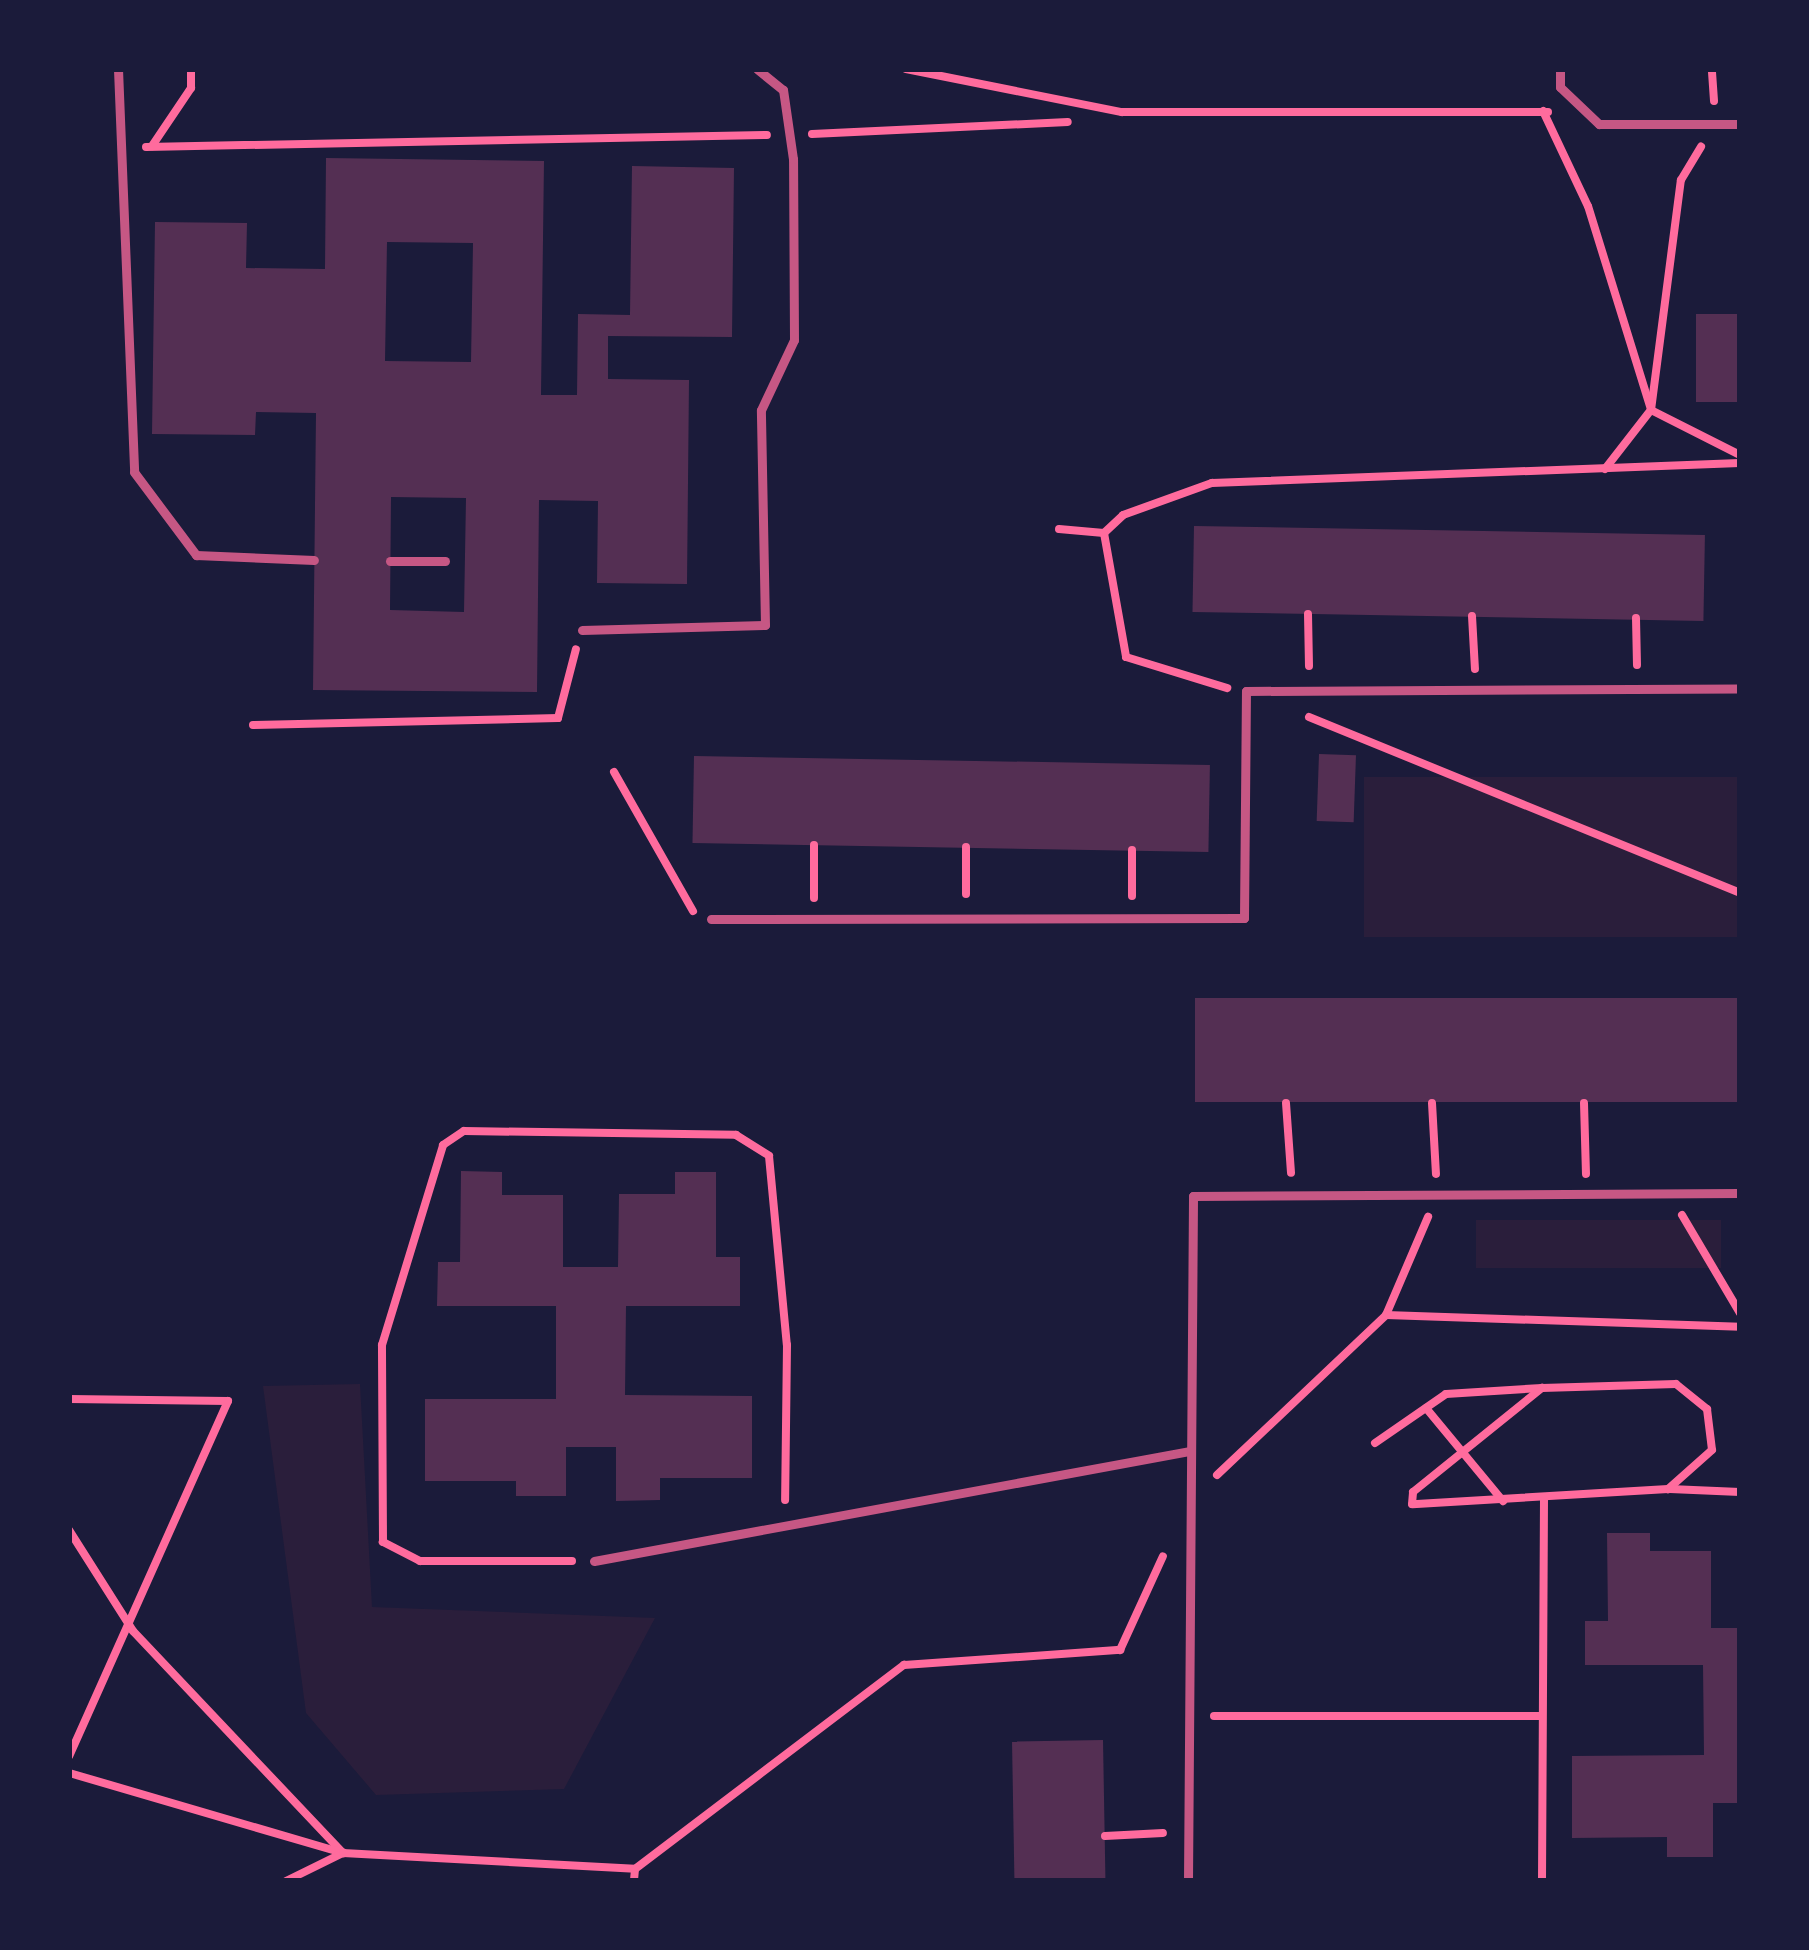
<!DOCTYPE html>
<html>
<head>
<meta charset="utf-8">
<style>
  body { margin:0 }
  #map { position:relative; width:1809px; height:1950px; overflow:hidden; background:#1b1b3a; font-family:Roboto,sans-serif }
  div>[style] { position:absolute }
  .green>* { inset:0; background:#2a1e3b; transform-origin:0 0 }
  .building>* { inset:0; background:#542f53; transform-origin:0 0 }
  .path>* { height:8px; margin:-4px; padding:0 4px; transform-origin:4px; border-radius:4px; background:#ff6b9d }
  .service>* { height:9px; margin:-4.5px; padding:0 4.5px; transform-origin:4.5px; border-radius:4.5px; background:#c65784 }
  span { translate:-50% -50%; white-space:nowrap; text-align:center; line-height:1.15; -webkit-text-stroke:12px #1b1b3a; paint-order:stroke }
  .frame { position:absolute; inset:0; border:72px solid #1b1b3a; pointer-events:none }
</style>
</head>
<body>
<div id="map">
  <div class="green">
    <div style="left:1740px;top:777px;width:160px;height:376px;rotate:90deg"></div>
    <div style="left:1476px;top:1220px;width:245px;height:48px"></div>
    <div style="clip-path:polygon(360px 1384px,372px 1607px,655px 1618px,564px 1789px,376px 1795px,306px 1713px,263px 1386px)"></div>
  </div>
  <div class="building">
    <div style="clip-path:polygon(evenodd,326px 158px,544px 161px,541px 395px,577px 395px,578px 314px,630px 315px,632px 166px,734px 168px,732px 337px,608px 336px,608px 379px,689px 380px,687px 584px,597px 583px,598px 501px,539px 500px,537px 692px,313px 690px,316px 413px,256px 412px,255px 435px,152px 434px,155px 222px,247px 223px,246px 268px,325px 269px,326px 158px,387px 242px,473px 243px,471px 362px,385px 361px,387px 242px,326px 158px,391px 497px,466px 498px,464px 612px,390px 610px,391px 497px)"></div>
    <div style="left:1696px;top:314px;width:44px;height:88px"></div>
    <div style="left:1194px;top:526px;width:511px;height:86px;rotate:1deg"></div>
    <div style="left:1319px;top:754px;width:37px;height:67px;rotate:2deg"></div>
    <div style="left:694px;top:756px;width:516px;height:87px;rotate:1deg"></div>
    <div style="left:1195px;top:998px;width:545px;height:104px"></div>
    <div style="clip-path:polygon(461px 1171px,502px 1172px,502px 1195px,563px 1195px,563px 1267px,618px 1267px,619px 1194px,675px 1194px,675px 1172px,716px 1172px,716px 1257px,740px 1257px,740px 1306px,626px 1306px,625px 1395px,752px 1396px,752px 1478px,660px 1478px,660px 1500px,616px 1501px,616px 1447px,566px 1447px,566px 1496px,516px 1496px,516px 1481px,425px 1481px,425px 1399px,556px 1399px,556px 1306px,437px 1306px,438px 1262px,460px 1262px)"></div>
    <div style="clip-path:polygon(1607px 1533px,1650px 1533px,1650px 1551px,1711px 1551px,1711px 1628px,1740px 1628px,1740px 1803px,1713px 1803px,1713px 1857px,1667px 1857px,1667px 1837px,1572px 1838px,1572px 1756px,1704px 1755px,1703px 1665px,1585px 1665px,1585px 1621px,1608px 1621px)"></div>
    <div style="left:1103px;top:1740px;width:141px;height:91px;rotate:89deg"></div>
  </div>
  <div class="path">
    <div style="left:906px;top:69px;width:220px;rotate:11.3deg"></div>
    <div style="left:1122px;top:112px;width:426px"></div>
    <div style="left:1712px;top:72px;width:29px;rotate:86deg"></div>
    <div style="left:1543px;top:111px;width:105px;rotate:64.7deg"></div>
    <div style="left:1588px;top:206px;width:214px;rotate:72.8deg"></div>
    <div style="left:1651px;top:410px;width:100px;rotate:26.8deg"></div>
    <div style="left:812px;top:134px;width:256px;rotate:-2.7deg"></div>
    <div style="left:152px;top:146px;width:70px;rotate:-56.1deg"></div>
    <div style="left:191px;top:88px;width:19px;rotate:-90deg"></div>
    <div style="left:146px;top:147px;width:621px;rotate:-1.11deg"></div>
    <div style="left:1605px;top:469px;width:75px;rotate:-52.1deg"></div>
    <div style="left:1651px;top:410px;width:232px;rotate:-82.6deg"></div>
    <div style="left:1681px;top:180px;width:39px;rotate:-59deg"></div>
    <div style="left:1059px;top:529px;width:45px;rotate:5.1deg"></div>
    <div style="left:1104px;top:533px;width:26px;rotate:-43deg"></div>
    <div style="left:1123px;top:515px;width:95px;rotate:-19.8deg"></div>
    <div style="left:1212px;top:483px;width:528px;rotate:-2.17deg"></div>
    <div style="left:1104px;top:533px;width:126px;rotate:79.9deg"></div>
    <div style="left:1126px;top:657px;width:106px;rotate:17.1deg"></div>
    <div style="left:1308px;top:614px;width:52px;rotate:88.9deg"></div>
    <div style="left:1472px;top:616px;width:53px;rotate:86.8deg"></div>
    <div style="left:1636px;top:618px;width:47px;rotate:88.8deg"></div>
    <div style="left:1309px;top:717px;width:466px;rotate:22.2deg"></div>
    <div style="left:253px;top:725px;width:305px;rotate:-1.3deg"></div>
    <div style="left:558px;top:718px;width:71px;rotate:-75.4deg"></div>
    <div style="left:614px;top:772px;width:160px;rotate:60.4deg"></div>
    <div style="left:814px;top:845px;width:53px;rotate:90deg"></div>
    <div style="left:966px;top:894px;width:47px;rotate:-90deg"></div>
    <div style="left:1132px;top:896px;width:46px;rotate:-90deg"></div>
    <div style="left:1286px;top:1103px;width:70px;rotate:85.9deg"></div>
    <div style="left:1432px;top:1103px;width:71px;rotate:86.8deg"></div>
    <div style="left:1584px;top:1103px;width:71px;rotate:88.4deg"></div>
    <div style="left:1682px;top:1215px;width:114px;rotate:59.4deg"></div>
    <div style="left:1386px;top:1315px;width:107px;rotate:-66.8deg"></div>
    <div style="left:69px;top:1399px;width:159px;rotate:0.7deg"></div>
    <div style="left:228px;top:1401px;width:389px;rotate:114.1deg"></div>
    <div style="left:1426px;top:1408px;width:121px;rotate:50.4deg"></div>
    <div style="left:1375px;top:1443px;width:86px;rotate:-34.6deg"></div>
    <div style="left:1446px;top:1394px;width:96px;rotate:-3.6deg"></div>
    <div style="left:1542px;top:1388px;width:134px;rotate:-1.7deg"></div>
    <div style="left:1676px;top:1384px;width:40px;rotate:39deg"></div>
    <div style="left:1707px;top:1409px;width:41px;rotate:83deg"></div>
    <div style="left:1712px;top:1450px;width:59px;rotate:138.4deg"></div>
    <div style="left:1668px;top:1489px;width:256px;rotate:176.6deg"></div>
    <div style="left:1412px;top:1504px;width:12px;rotate:-85deg"></div>
    <div style="left:1413px;top:1492px;width:166px;rotate:-38.9deg"></div>
    <div style="left:1217px;top:1475px;width:233px;rotate:-43.4deg"></div>
    <div style="left:1386px;top:1315px;width:354px;rotate:1.9deg"></div>
    <div style="left:1670px;top:1489px;width:70px;rotate:2.5deg"></div>
    <div style="left:69px;top:1530px;width:120px;rotate:57.6deg"></div>
    <div style="left:133px;top:1631px;width:306px;rotate:46.6deg"></div>
    <div style="left:343px;top:1853px;width:285px;rotate:-163.7deg"></div>
    <div style="left:572px;top:1561px;width:152px;rotate:180deg"></div>
    <div style="left:420px;top:1561px;width:42px;rotate:-152.8deg"></div>
    <div style="left:383px;top:1542px;width:197px;rotate:-90.3deg"></div>
    <div style="left:382px;top:1345px;width:209px;rotate:-73deg"></div>
    <div style="left:443px;top:1145px;width:25px;rotate:-34deg"></div>
    <div style="left:464px;top:1131px;width:272px;rotate:0.8deg"></div>
    <div style="left:736px;top:1135px;width:39px;rotate:32deg"></div>
    <div style="left:769px;top:1156px;width:190px;rotate:84.6deg"></div>
    <div style="left:787px;top:1345px;width:155px;rotate:90.7deg"></div>
    <div style="left:1214px;top:1716px;width:328px"></div>
    <div style="left:1105px;top:1836px;width:58px;rotate:-3deg"></div>
    <div style="left:635px;top:1869px;width:338px;rotate:-37.2deg"></div>
    <div style="left:904px;top:1665px;width:217px;rotate:-4deg"></div>
    <div style="left:1120px;top:1650px;width:103px;rotate:-65.4deg"></div>
    <div style="left:286px;top:1881px;width:64px;rotate:-26.2deg"></div>
    <div style="left:343px;top:1853px;width:292px;rotate:3.1deg"></div>
    <div style="left:635px;top:1869px;width:12px;rotate:95deg"></div>
    <div style="left:1542px;top:1881px;width:381px;rotate:-89.7deg"></div>
  </div>
  <div class="service">
    <div style="left:118px;top:69px;width:403px;rotate:87.7deg"></div>
    <div style="left:134px;top:472px;width:104px;rotate:53.2deg"></div>
    <div style="left:196px;top:555px;width:118px;rotate:2.4deg"></div>
    <div style="left:1560px;top:69px;width:18px;rotate:90deg"></div>
    <div style="left:1560px;top:87px;width:54px;rotate:43.5deg"></div>
    <div style="left:1599px;top:124px;width:141px"></div>
    <div style="left:390px;top:561px;width:55px"></div>
    <div style="left:582px;top:630px;width:183px;rotate:-1.6deg"></div>
    <div style="left:765px;top:625px;width:215px;rotate:-91.1deg"></div>
    <div style="left:761px;top:410px;width:77px;rotate:-64.8deg"></div>
    <div style="left:794px;top:340px;width:181px;rotate:-90.3deg"></div>
    <div style="left:793px;top:159px;width:70px;rotate:-98.2deg"></div>
    <div style="left:783px;top:90px;width:33px;rotate:-141deg"></div>
    <div style="left:711px;top:919px;width:533px;rotate:-0.11deg"></div>
    <div style="left:1244px;top:918px;width:227px;rotate:-89.5deg"></div>
    <div style="left:1246px;top:691px;width:494px;rotate:-0.3deg"></div>
    <div style="left:594px;top:1561px;width:605px;rotate:-10.47deg"></div>
    <div style="left:1188px;top:1881px;width:685px;rotate:-89.58deg"></div>
    <div style="left:1193px;top:1196px;width:547px;rotate:-0.31deg"></div>
  </div>
  <div class="frame"></div>
</div>
</body>
</html>
